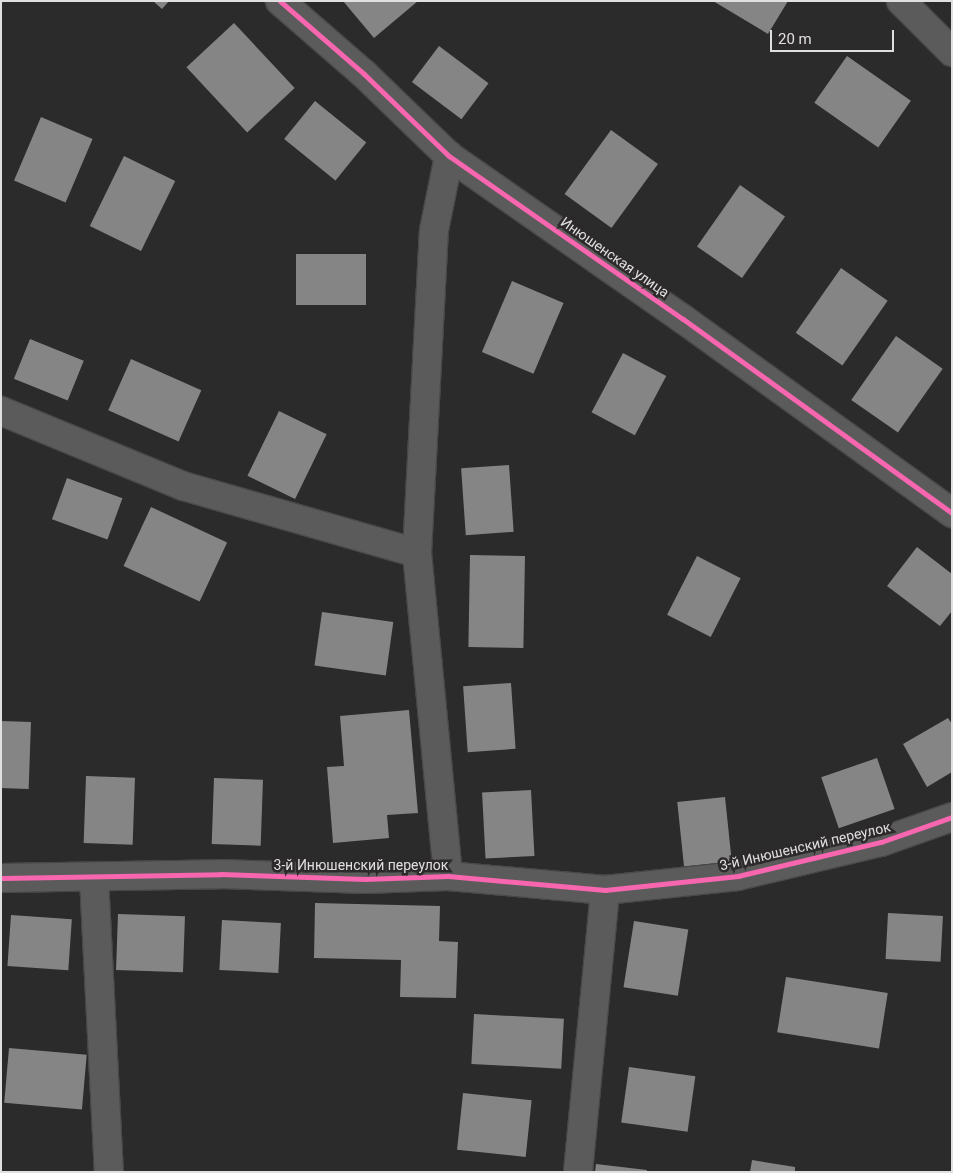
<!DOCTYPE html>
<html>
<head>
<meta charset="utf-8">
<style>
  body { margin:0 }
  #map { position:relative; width:953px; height:1173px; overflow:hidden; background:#2b2b2b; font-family:Roboto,sans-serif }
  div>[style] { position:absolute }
  .building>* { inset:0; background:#868586; transform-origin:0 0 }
  .roads { filter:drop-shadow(1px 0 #494849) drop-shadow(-1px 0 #494849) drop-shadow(0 1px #494849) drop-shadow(0 -1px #494849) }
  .street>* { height:28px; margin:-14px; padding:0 14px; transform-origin:14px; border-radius:14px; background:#5c5b5b }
  .cycleway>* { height:5px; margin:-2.5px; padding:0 2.5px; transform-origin:2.5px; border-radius:2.5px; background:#f766af }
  span { translate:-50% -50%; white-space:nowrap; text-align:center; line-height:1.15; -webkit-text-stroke:5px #2c2a2a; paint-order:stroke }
  .street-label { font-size:14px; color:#e1dfe0 }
  .frame { position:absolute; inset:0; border:2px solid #e1dfe0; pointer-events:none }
  .scale { position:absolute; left:770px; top:30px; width:124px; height:22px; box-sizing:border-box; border:2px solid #e1dfe0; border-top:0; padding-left:6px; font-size:15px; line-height:18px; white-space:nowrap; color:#e1dfe0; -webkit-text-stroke:4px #2c2a2a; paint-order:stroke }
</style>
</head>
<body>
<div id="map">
  <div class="building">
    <div style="clip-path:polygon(153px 1px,169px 1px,162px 9px)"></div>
    <div style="clip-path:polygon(343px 1px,418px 1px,374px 38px)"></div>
    <div style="clip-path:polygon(713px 1px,788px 1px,768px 34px)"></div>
    <div style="left:234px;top:23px;width:89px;height:65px;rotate:47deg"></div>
    <div style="left:439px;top:46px;width:62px;height:45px;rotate:37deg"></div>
    <div style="left:847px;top:56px;width:78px;height:57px;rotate:35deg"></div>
    <div style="left:315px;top:101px;width:66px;height:49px;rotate:39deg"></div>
    <div style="left:41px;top:117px;width:56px;height:69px;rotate:23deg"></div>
    <div style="left:611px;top:130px;width:58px;height:79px;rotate:36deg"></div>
    <div style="left:124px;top:156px;width:57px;height:78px;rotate:26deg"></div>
    <div style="left:740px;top:185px;width:55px;height:75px;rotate:35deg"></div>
    <div style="left:296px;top:254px;width:70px;height:51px"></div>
    <div style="left:841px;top:268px;width:57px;height:79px;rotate:35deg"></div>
    <div style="left:512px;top:281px;width:56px;height:77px;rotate:23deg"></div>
    <div style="left:896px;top:336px;width:57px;height:78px;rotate:35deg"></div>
    <div style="left:30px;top:339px;width:58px;height:43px;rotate:22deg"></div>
    <div style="left:623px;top:353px;width:49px;height:67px;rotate:28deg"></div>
    <div style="left:131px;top:359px;width:77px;height:56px;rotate:24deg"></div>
    <div style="left:279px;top:411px;width:53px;height:72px;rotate:26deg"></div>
    <div style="left:509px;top:465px;width:67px;height:48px;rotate:86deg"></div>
    <div style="left:67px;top:478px;width:59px;height:44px;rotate:20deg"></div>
    <div style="left:151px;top:507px;width:84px;height:65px;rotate:25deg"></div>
    <div style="clip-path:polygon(917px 547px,952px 574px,952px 611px,940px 626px,887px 586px)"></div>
    <div style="left:470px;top:555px;width:55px;height:92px;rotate:1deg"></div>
    <div style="left:697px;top:556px;width:49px;height:66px;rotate:27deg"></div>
    <div style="left:322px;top:612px;width:72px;height:54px;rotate:8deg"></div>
    <div style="left:511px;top:683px;width:66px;height:48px;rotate:86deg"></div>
    <div style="clip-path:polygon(409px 710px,418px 813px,387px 815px,389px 838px,333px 843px,327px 767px,344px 766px,340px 716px)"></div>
    <div style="clip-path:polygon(948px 718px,952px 724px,952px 772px,927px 787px,903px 744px)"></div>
    <div style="left:1px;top:721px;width:30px;height:67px;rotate:2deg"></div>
    <div style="left:877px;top:758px;width:54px;height:59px;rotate:71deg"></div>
    <div style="left:86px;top:776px;width:49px;height:67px;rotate:2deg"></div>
    <div style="left:214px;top:778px;width:49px;height:66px;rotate:2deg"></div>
    <div style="left:531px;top:790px;width:66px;height:49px;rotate:87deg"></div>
    <div style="left:725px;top:797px;width:66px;height:48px;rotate:84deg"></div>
    <div style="clip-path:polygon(315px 903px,440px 906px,439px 941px,458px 942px,456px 998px,400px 997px,401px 960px,314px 958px)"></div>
    <div style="left:888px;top:913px;width:55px;height:46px;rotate:3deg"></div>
    <div style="left:118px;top:914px;width:67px;height:56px;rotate:2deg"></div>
    <div style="left:11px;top:915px;width:61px;height:51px;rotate:4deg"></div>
    <div style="left:222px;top:920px;width:59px;height:50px;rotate:3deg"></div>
    <div style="left:634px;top:921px;width:55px;height:67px;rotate:9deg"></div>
    <div style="left:786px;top:977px;width:103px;height:56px;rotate:9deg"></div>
    <div style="left:474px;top:1014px;width:90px;height:50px;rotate:3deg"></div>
    <div style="left:9px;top:1048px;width:78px;height:55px;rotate:5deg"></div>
    <div style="left:629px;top:1067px;width:67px;height:56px;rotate:8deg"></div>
    <div style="left:463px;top:1093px;width:69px;height:57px;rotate:6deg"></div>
    <div style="clip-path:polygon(752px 1160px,795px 1167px,795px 1172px,750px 1172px)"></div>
    <div style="clip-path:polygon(596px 1164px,647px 1170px,647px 1172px,595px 1172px)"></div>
  </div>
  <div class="roads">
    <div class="street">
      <div style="left:280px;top:1px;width:111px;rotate:41deg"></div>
      <div style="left:364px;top:74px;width:118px;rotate:44deg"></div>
      <div style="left:449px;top:156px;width:285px;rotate:34.9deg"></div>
      <div style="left:683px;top:319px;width:332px;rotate:35.8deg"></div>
      <div style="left:901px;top:1px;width:72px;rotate:45deg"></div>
      <div style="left:1px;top:411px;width:197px;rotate:22.4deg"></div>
      <div style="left:183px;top:486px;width:243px;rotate:16deg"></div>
      <div style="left:417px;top:553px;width:323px;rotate:-87deg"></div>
      <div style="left:434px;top:230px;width:76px;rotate:-78.5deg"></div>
      <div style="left:417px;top:553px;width:324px;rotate:84.5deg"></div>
      <div style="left:1px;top:878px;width:220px;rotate:-1deg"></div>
      <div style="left:221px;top:874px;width:144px;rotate:2deg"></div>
      <div style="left:365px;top:879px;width:83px;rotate:-2.1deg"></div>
      <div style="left:448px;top:876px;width:158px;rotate:5.1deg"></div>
      <div style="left:605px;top:890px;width:134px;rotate:-6deg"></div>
      <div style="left:738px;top:876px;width:147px;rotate:-13.4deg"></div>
      <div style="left:881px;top:842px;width:75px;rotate:-19.4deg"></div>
      <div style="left:94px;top:878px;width:294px;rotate:87.1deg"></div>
      <div style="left:578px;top:1172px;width:283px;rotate:-84.5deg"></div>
    </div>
  </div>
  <div class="cycleway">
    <div style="left:280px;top:1px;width:111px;rotate:41deg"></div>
    <div style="left:364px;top:74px;width:118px;rotate:44deg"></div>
    <div style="left:449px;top:156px;width:285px;rotate:34.9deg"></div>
    <div style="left:683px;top:319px;width:332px;rotate:35.8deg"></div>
    <div style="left:1px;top:878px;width:220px;rotate:-1deg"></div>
    <div style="left:221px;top:874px;width:144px;rotate:2deg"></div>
    <div style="left:365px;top:879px;width:83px;rotate:-2.1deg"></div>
    <div style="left:448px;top:876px;width:158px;rotate:5.1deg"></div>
    <div style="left:605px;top:890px;width:134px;rotate:-6deg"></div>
    <div style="left:738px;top:876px;width:147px;rotate:-13.4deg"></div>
    <div style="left:881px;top:842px;width:75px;rotate:-19.4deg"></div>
  </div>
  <div class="street-label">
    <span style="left:615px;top:257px;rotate:35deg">Инюшенская улица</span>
    <span style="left:805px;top:846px;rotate:-13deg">3-й Инюшенский переулок</span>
    <span style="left:361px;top:865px">3-й Инюшенский переулок</span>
  </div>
  <div class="frame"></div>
  <div class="scale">20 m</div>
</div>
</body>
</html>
